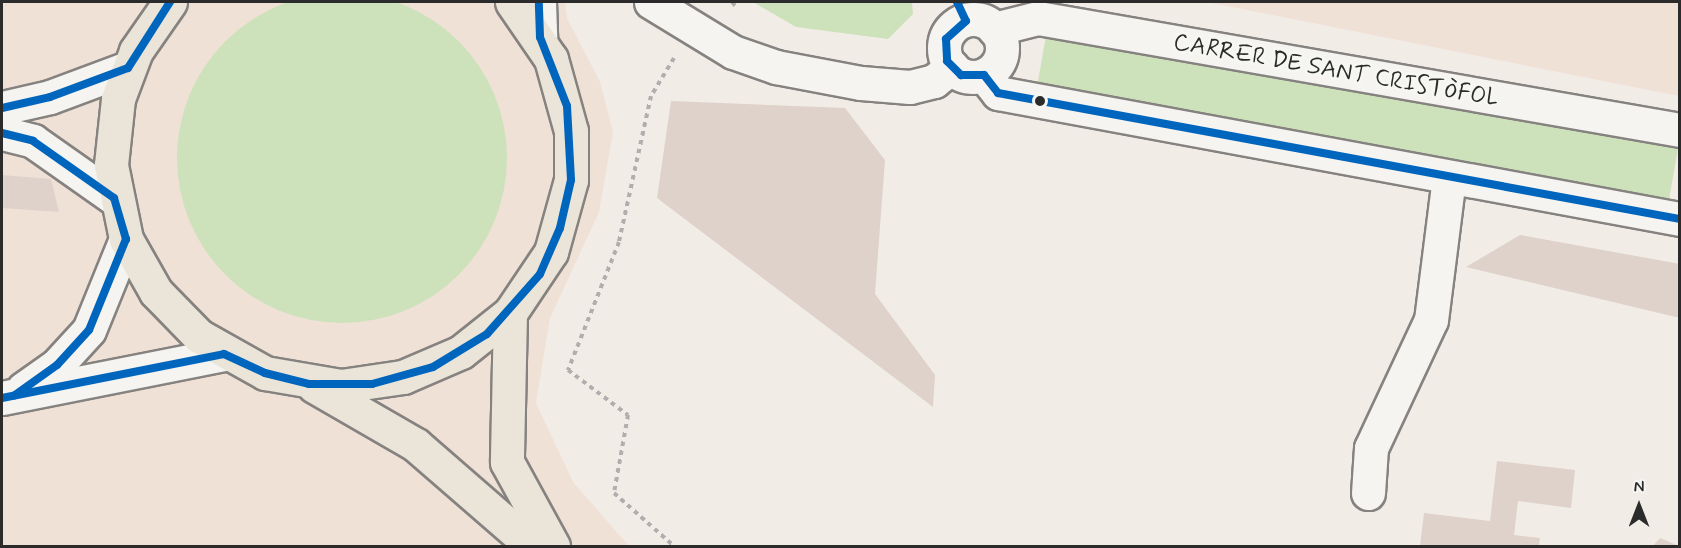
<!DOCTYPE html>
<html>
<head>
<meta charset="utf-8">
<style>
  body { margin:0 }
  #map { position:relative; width:1681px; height:548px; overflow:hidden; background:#f2ece7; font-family:Mynerve,sans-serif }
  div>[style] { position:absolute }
  .built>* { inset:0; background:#f0e1d6 }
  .green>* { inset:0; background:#cde2ba; transform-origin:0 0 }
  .round { border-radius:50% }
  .building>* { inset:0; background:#ded2ca }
  .path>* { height:4px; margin-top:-2px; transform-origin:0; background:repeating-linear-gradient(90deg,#b0afad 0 4.5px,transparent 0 9px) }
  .roads { filter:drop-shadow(2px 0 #858280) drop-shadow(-2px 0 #858280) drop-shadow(0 2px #858280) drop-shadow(0 -2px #858280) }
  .minor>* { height:33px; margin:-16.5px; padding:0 16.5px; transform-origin:16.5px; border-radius:16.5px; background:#f5f4f1 }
  .minor>.ring { margin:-16.5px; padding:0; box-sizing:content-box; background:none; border:33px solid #f5f4f1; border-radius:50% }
  .tertiary>* { height:33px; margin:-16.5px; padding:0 16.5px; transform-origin:16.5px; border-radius:16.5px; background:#f5f4f1 }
  .secondary>* { height:33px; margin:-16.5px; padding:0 16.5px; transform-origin:16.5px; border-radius:16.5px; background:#f5f4f1 }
  .primary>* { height:33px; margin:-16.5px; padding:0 16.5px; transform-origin:16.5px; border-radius:16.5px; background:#eae5d8 }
  .bus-1>* { height:8px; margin:-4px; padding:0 4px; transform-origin:4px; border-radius:4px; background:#0065bd }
  .dots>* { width:16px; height:16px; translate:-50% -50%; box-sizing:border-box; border:3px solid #f6f6f2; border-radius:50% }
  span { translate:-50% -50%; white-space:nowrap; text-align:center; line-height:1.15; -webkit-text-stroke:6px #f6f6f2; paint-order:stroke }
  .street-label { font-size:24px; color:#2b2b2b }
  .frame { position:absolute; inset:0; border:3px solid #2b2b2b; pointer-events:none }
  .north { position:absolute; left:1609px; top:476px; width:60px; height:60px; -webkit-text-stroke:4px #f6f6f2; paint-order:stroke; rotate:0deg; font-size:16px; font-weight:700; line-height:24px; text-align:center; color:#2b2b2b }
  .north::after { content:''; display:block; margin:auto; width:21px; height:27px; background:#2b2b2b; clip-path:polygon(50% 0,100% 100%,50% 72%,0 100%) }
</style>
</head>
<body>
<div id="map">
  <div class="built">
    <div style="clip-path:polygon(2px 2px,565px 2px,567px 18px,600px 82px,613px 132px,599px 212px,550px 318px,536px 403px,573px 482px,629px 546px,2px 546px)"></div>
    <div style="clip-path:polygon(1207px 2px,1679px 2px,1679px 96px)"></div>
  </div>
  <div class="green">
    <div class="round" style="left:177px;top:-7px;width:330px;height:330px"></div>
    <div style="clip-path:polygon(753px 2px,912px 2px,913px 14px,888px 39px,796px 27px)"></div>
    <div style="left:1047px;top:30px;width:642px;height:58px;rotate:10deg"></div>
  </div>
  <div class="building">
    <div style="clip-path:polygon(671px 101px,845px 108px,885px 160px,875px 294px,935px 375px,933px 407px,657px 198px)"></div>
    <div style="clip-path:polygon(2px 175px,51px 179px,59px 212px,2px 208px)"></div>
    <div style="clip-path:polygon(1520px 235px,1680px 264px,1680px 318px,1466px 267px)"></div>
    <div style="clip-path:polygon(1497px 461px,1575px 470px,1571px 508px,1518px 501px,1514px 535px,1540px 538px,1539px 546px,1420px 546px,1424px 513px,1490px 521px)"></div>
    <div style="clip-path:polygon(1660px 538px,1679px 546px,1653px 546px)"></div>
  </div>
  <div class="path">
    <div style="left:732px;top:2px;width:8px;rotate:50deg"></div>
    <div style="left:674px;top:58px;width:44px;rotate:121.2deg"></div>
    <div style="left:651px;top:96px;width:149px;rotate:102.4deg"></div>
    <div style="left:619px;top:242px;width:138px;rotate:111.7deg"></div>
    <div style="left:568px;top:370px;width:75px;rotate:36.9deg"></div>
    <div style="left:628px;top:415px;width:79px;rotate:100.2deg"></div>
    <div style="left:614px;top:493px;width:80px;rotate:41.5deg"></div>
  </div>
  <div class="roads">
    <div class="minor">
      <div style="left:651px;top:2px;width:96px;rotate:31.4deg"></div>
      <div style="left:733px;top:52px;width:46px;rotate:19.2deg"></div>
      <div style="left:776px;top:67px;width:86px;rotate:10.7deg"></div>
      <div style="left:861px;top:83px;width:49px;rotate:4.7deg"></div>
      <div style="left:910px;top:87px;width:25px;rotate:-14deg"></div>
      <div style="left:934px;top:81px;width:23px;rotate:-38deg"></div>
      <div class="ring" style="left:944px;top:19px;width:25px;height:25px"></div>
      <div style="left:994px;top:29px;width:45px;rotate:-14deg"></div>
      <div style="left:1038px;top:18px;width:652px;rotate:9.9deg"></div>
      <div style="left:984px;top:75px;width:23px;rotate:52deg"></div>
      <div style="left:998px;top:93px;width:694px;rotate:10.47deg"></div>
      <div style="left:1368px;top:493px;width:45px;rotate:-86.2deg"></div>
      <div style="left:1371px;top:448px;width:141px;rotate:-64.9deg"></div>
      <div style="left:1431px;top:320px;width:144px;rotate:-82.8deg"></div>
    </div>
    <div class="tertiary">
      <div style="left:539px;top:2px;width:35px;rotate:88deg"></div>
      <div style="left:23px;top:389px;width:42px;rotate:-35.2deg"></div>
      <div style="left:57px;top:365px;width:47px;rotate:-47.6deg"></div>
      <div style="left:89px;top:330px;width:98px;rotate:-67.9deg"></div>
      <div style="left:2px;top:398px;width:226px;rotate:-11.2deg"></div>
    </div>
    <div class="secondary">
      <div style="left:2px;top:108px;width:49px;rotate:-12.9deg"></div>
      <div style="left:50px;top:97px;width:83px;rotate:-20.4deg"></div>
      <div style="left:2px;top:133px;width:32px;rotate:14deg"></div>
      <div style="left:33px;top:141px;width:99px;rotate:35.1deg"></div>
    </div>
    <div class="primary">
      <div style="left:170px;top:2px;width:60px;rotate:124.8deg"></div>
      <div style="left:136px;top:51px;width:51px;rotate:110.6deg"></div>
      <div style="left:118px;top:99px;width:66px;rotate:96.1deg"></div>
      <div style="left:111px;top:165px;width:76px;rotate:78.5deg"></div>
      <div style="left:126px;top:239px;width:61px;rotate:60.5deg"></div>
      <div style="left:156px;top:292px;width:62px;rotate:45.7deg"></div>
      <div style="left:199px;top:336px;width:76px;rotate:29.3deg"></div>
      <div style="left:265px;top:373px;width:77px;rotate:9.7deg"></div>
      <div style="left:341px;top:386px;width:63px;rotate:-8.3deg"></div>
      <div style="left:403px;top:377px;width:63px;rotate:-23.3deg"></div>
      <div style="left:461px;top:352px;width:63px;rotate:-38.5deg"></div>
      <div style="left:510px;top:313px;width:73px;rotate:-56.1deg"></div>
      <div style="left:551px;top:252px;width:75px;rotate:-74.5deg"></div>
      <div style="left:571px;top:180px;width:49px;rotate:-90deg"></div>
      <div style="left:571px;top:131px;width:75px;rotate:-105.5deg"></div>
      <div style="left:551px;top:59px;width:69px;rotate:-124.4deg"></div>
      <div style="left:510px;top:313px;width:149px;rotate:91.2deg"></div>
      <div style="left:507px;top:462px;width:96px;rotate:61.3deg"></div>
      <div style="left:314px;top:386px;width:118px;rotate:30deg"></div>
      <div style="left:416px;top:445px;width:154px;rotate:41deg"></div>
    </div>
  </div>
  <div class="bus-1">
    <div style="left:957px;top:2px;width:21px;rotate:65deg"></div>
    <div style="left:966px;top:21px;width:27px;rotate:138deg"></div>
    <div style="left:946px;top:39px;width:22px;rotate:87deg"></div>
    <div style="left:947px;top:61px;width:20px;rotate:45deg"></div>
    <div style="left:961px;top:75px;width:23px"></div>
    <div style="left:984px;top:75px;width:23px;rotate:52deg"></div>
    <div style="left:998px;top:93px;width:694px;rotate:10.47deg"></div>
    <div style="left:2px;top:108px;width:49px;rotate:-12.9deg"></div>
    <div style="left:50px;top:97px;width:83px;rotate:-20.4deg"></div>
    <div style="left:128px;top:68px;width:78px;rotate:-57.5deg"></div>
    <div style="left:2px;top:133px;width:32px;rotate:14deg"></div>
    <div style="left:33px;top:141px;width:99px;rotate:35.1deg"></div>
    <div style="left:114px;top:198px;width:43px;rotate:73.7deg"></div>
    <div style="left:126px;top:239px;width:98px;rotate:112.1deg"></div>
    <div style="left:89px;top:330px;width:47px;rotate:132.4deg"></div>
    <div style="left:57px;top:365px;width:52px;rotate:144.5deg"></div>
    <div style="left:2px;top:398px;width:226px;rotate:-11.2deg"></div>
    <div style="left:224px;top:354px;width:45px;rotate:24.9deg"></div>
    <div style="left:265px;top:373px;width:45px;rotate:14deg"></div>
    <div style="left:309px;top:384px;width:63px"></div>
    <div style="left:372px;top:384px;width:63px;rotate:-15.6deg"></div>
    <div style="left:433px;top:367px;width:63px;rotate:-31.4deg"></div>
    <div style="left:487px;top:334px;width:80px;rotate:-48.5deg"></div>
    <div style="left:540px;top:274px;width:50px;rotate:-66.5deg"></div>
    <div style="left:560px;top:228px;width:49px;rotate:-77.1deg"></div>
    <div style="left:571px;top:180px;width:74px;rotate:-93.1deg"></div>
    <div style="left:567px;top:106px;width:74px;rotate:-111.4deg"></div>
    <div style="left:540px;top:37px;width:35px;rotate:-92deg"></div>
  </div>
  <div class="dots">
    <div style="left:1040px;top:101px;background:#2b2b2b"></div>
  </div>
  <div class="street-label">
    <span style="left:1336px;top:71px;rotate:10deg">CARRER DE SANT CRISTÒFOL</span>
  </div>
  <div class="frame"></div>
  <div class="north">N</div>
</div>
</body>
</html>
